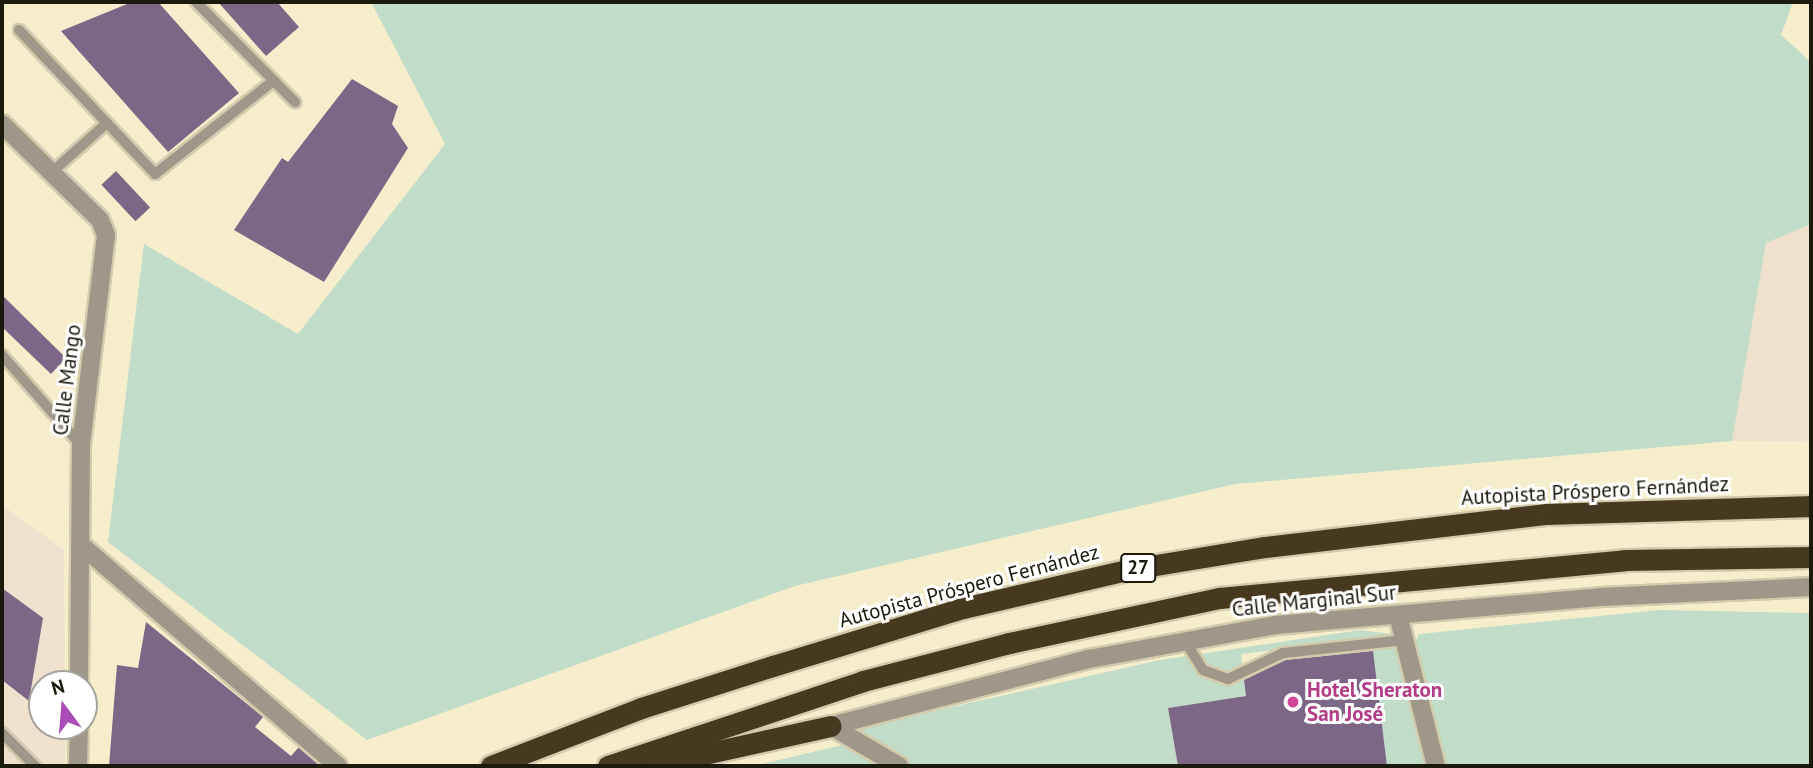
<!DOCTYPE html>
<html>
<head>
<meta charset="utf-8">
<style>
  body { margin:0 }
  #map { position:relative; width:1813px; height:768px; overflow:hidden; background:#f6edcc; font-family:"PT Sans",sans-serif }
  div>[style] { position:absolute }
  .commercial>* { inset:0; background:#efe1ce }
  .green>* { inset:0; background:#c1dcc9 }
  .building>* { inset:0; background:#7d6787; transform-origin:0 0 }
  .roads { filter:drop-shadow(2px 0 #d3cbad) drop-shadow(-2px 0 #d3cbad) drop-shadow(0 2px #d3cbad) drop-shadow(0 -2px #d3cbad) }
  .lane>* { height:10px; margin:-5px; padding:0 5px; transform-origin:5px; border-radius:5px; background:#9e978a }
  .street>* { height:18px; margin:-9px; padding:0 9px; transform-origin:9px; border-radius:9px; background:#9e978a }
  .highway>* { height:21px; margin:-10.5px; padding:0 10.5px; transform-origin:10.5px; border-radius:10.5px; background:#47391f }
  .dots>* { width:19px; height:19px; translate:-50% -50%; box-sizing:border-box; border:4px solid #fff; border-radius:50% }
  span { translate:-50% -50%; white-space:nowrap; text-align:center; line-height:1.15; -webkit-text-stroke:6px #fff; paint-order:stroke }
  .shield-label span { padding:2px 5px; background:#fff; border:2px solid; border-radius:5px; -webkit-text-stroke-width:0 }
  .shield-label { font-size:19px; color:#1c190d; font-weight:700 }
  .street-label { font-size:21px; color:#1c190d }
  .hotel-label { font-size:21px; color:#b23c85; font-weight:700 }
  .left { translate:0 -50%; text-align:left }
  .frame { position:absolute; inset:0; border:4px solid #1c190d; pointer-events:none }
  .north { position:absolute; left:28px; top:670px; width:70px; height:70px; box-sizing:border-box; background:#fff; border:2px solid #a4a39e; border-radius:50%; rotate:344deg; font-size:19px; font-weight:700; line-height:28px; text-align:center; color:#1c190d }
  .north::after { content:''; display:block; margin:auto; width:24px; height:32px; background:#ab4cb6; clip-path:polygon(50% 0,100% 100%,50% 72%,0 100%) }
</style>
</head>
<body>
<div id="map">
  <div class="commercial">
    <div style="clip-path:polygon(1811px 224px,1811px 442px,1732px 441px,1766px 243px)"></div>
    <div style="clip-path:polygon(2px 505px,64px 550px,65px 684px,42px 684px,42px 726px,65px 726px,65px 766px,2px 766px)"></div>
  </div>
  <div class="green">
    <div style="clip-path:polygon(371px 2px,1793px 2px,1781px 35px,1811px 62px,1811px 224px,1766px 243px,1732px 441px,1235px 484px,795px 586px,367px 740px,108px 542px,144px 244px,298px 334px,445px 144px)"></div>
    <div style="clip-path:polygon(1660px 610px,1811px 613px,1811px 766px,1444px 766px,1415px 643px,1419px 634px)"></div>
    <div style="clip-path:polygon(1360px 630px,1392px 634px,1426px 766px,1387px 766px,1371px 638px,1241px 654px,1246px 696px,1168px 708px,1178px 766px,913px 766px,863px 737px,858px 728px,1160px 660px)"></div>
    <div style="clip-path:polygon(847px 744px,883px 766px,753px 766px)"></div>
  </div>
  <div class="building">
    <div style="clip-path:polygon(132px 2px,158px 2px,239px 93px,168px 152px,61px 31px)"></div>
    <div style="clip-path:polygon(218px 2px,277px 2px,299px 27px,266px 56px)"></div>
    <div style="clip-path:polygon(352px 79px,398px 106px,392px 124px,408px 148px,324px 282px,234px 230px,282px 158px,288px 162px)"></div>
    <div style="left:116px;top:171px;width:50px;height:20px;rotate:47deg"></div>
    <div style="clip-path:polygon(2px 295px,66px 358px,51px 374px,2px 327px)"></div>
    <div style="clip-path:polygon(2px 588px,43px 618px,29px 701px,2px 680px)"></div>
    <div style="clip-path:polygon(146px 622px,263px 717px,255px 727px,291px 756px,299px 747px,321px 766px,109px 766px,117px 665px,138px 668px)"></div>
    <div style="clip-path:polygon(1373px 651px,1387px 766px,1178px 766px,1168px 708px,1246px 696px,1244px 680px,1285px 660px)"></div>
  </div>
  <div class="roads">
    <div class="lane">
      <div style="left:196px;top:2px;width:141px;rotate:45.3deg"></div>
      <div style="left:19px;top:30px;width:198px;rotate:46.6deg"></div>
      <div style="left:155px;top:174px;width:150px;rotate:-38.2deg"></div>
      <div style="left:51px;top:173px;width:75px;rotate:-41.8deg"></div>
      <div style="left:2px;top:355px;width:118px;rotate:48.8deg"></div>
      <div style="left:1185px;top:641px;width:34px;rotate:58deg"></div>
      <div style="left:1203px;top:670px;width:27px;rotate:20deg"></div>
      <div style="left:1228px;top:679px;width:61px;rotate:-25.3deg"></div>
      <div style="left:1283px;top:653px;width:123px;rotate:-6.1deg"></div>
      <div style="left:2px;top:733px;width:47px;rotate:45deg"></div>
    </div>
    <div class="street">
      <div style="left:2px;top:124px;width:137px;rotate:44.4deg"></div>
      <div style="left:100px;top:220px;width:16px;rotate:68deg"></div>
      <div style="left:106px;top:235px;width:212px;rotate:96.8deg"></div>
      <div style="left:81px;top:446px;width:238px;rotate:90.5deg"></div>
      <div style="left:81px;top:545px;width:339px;rotate:40.7deg"></div>
      <div style="left:1398px;top:615px;width:156px;rotate:75.9deg"></div>
      <div style="left:831px;top:726px;width:267px;rotate:-14.6deg"></div>
      <div style="left:1089px;top:659px;width:190px;rotate:-10.3deg"></div>
      <div style="left:1276px;top:625px;width:326px;rotate:-4.9deg"></div>
      <div style="left:1601px;top:597px;width:210px;rotate:-2.7deg"></div>
      <div style="left:831px;top:726px;width:79px;rotate:30.5deg"></div>
      <div style="left:78px;top:766px;width:40px;rotate:-88.6deg"></div>
    </div>
    <div class="highway">
      <div style="left:491px;top:766px;width:161px;rotate:-21.1deg"></div>
      <div style="left:641px;top:708px;width:139px;rotate:-17.7deg"></div>
      <div style="left:773px;top:666px;width:199px;rotate:-17deg"></div>
      <div style="left:963px;top:608px;width:167px;rotate:-13.1deg"></div>
      <div style="left:1126px;top:570px;width:141px;rotate:-9.4deg"></div>
      <div style="left:1265px;top:547px;width:284px;rotate:-6.7deg"></div>
      <div style="left:1547px;top:514px;width:264px;rotate:-1.7deg"></div>
      <div style="left:608px;top:766px;width:269px;rotate:-18.4deg"></div>
      <div style="left:863px;top:681px;width:151px;rotate:-14.6deg"></div>
      <div style="left:1009px;top:643px;width:215px;rotate:-12.1deg"></div>
      <div style="left:1219px;top:598px;width:408px;rotate:-5.3deg"></div>
      <div style="left:1625px;top:560px;width:186px;rotate:-0.9deg"></div>
      <div style="left:650px;top:766px;width:185px;rotate:-12.5deg"></div>
    </div>
  </div>
  <div class="dots">
    <div style="left:1293px;top:702px;background:#d1479c"></div>
  </div>
  <div class="shield-label">
    <span style="left:1138px;top:568px">27</span>
  </div>
  <div class="street-label">
    <span style="left:67px;top:380px;rotate:-83deg">Calle Mango</span>
    <span style="left:1595px;top:491px;rotate:-3deg">Autopista Próspero Fernández</span>
    <span style="left:969px;top:586px;rotate:-15deg">Autopista Próspero Fernández</span>
    <span style="left:1314px;top:601px;rotate:-6deg">Calle Marginal Sur</span>
  </div>
  <div class="hotel-label">
    <span class="left" style="left:1307px;top:702px">Hotel Sheraton<br>San José</span>
  </div>
  <div class="frame"></div>
  <div class="north">N</div>
</div>
</body>
</html>
